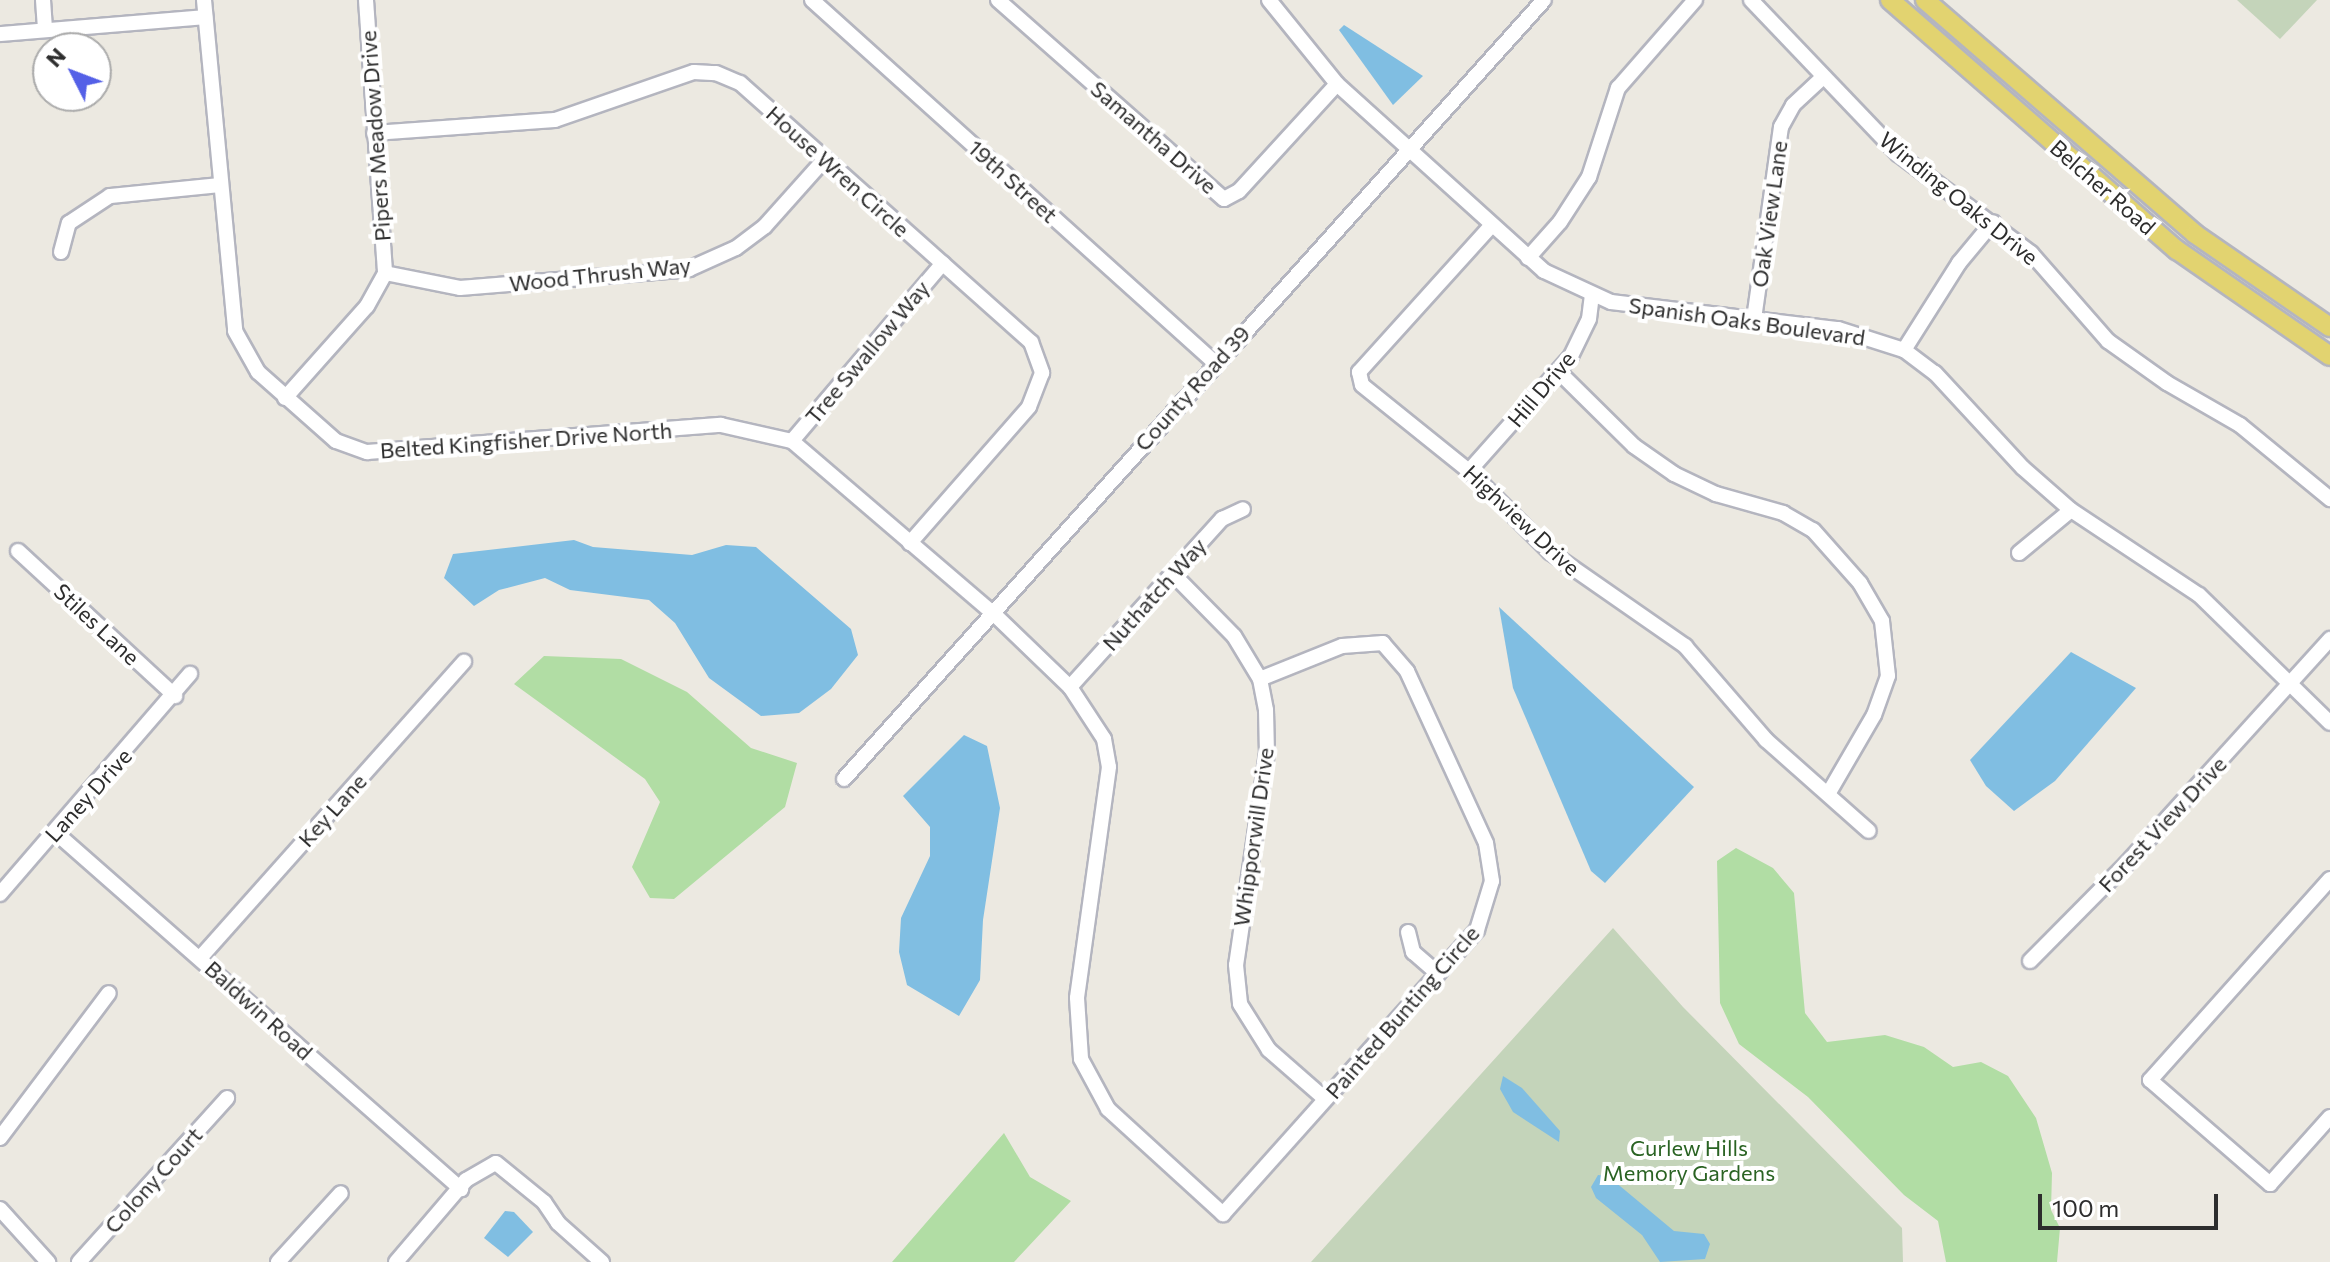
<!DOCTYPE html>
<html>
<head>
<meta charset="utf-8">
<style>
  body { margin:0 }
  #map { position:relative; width:2330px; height:1262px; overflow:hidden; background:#ece9e1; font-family:Commissioner,sans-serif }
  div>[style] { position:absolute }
  .green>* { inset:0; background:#b1dda4 }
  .cemetery>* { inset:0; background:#c4d4ba }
  .water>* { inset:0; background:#80bee2 }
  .roads { filter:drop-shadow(2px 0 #b4b5bf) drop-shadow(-2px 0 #b4b5bf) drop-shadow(0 2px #b4b5bf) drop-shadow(0 -2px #b4b5bf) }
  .minor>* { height:14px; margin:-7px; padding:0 7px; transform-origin:7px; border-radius:7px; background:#fff }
  .major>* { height:18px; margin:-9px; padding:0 9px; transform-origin:9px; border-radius:9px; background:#e2d370 }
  span { translate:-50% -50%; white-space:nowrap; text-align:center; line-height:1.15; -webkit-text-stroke:8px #fff; paint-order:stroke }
  .street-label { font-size:22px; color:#2d2d2d }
  .park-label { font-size:22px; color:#2a6323 }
  .north { position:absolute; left:32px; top:32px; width:80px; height:80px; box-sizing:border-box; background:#fff; border:2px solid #ababab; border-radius:50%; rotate:312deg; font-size:22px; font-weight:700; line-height:32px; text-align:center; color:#2d2d2d }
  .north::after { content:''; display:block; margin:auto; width:28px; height:36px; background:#5460e7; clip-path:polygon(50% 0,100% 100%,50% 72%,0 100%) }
  .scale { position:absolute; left:2038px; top:1194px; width:180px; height:36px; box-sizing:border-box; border:4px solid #2d2d2d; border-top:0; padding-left:10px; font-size:24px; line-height:28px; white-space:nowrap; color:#2d2d2d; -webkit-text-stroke:6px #fff; paint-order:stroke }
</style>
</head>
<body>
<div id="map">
  <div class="green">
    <div style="clip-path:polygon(544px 656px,621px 659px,687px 692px,751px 748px,797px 763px,785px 807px,674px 899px,650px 898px,632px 867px,660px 802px,645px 779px,514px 684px)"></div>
    <div style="clip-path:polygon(1736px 848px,1773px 868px,1794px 893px,1805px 1013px,1827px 1042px,1885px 1035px,1924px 1047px,1953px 1067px,1981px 1062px,2008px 1076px,2036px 1118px,2052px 1173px,2051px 1210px,2060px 1228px,2057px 1262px,1946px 1262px,1938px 1221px,1904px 1195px,1808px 1097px,1739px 1044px,1720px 1003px,1717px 861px)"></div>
    <div style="clip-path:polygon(1004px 1133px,1030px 1177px,1071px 1201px,1014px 1262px,892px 1262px)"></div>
  </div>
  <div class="cemetery">
    <div style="clip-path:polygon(2237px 0,2317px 0,2280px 39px)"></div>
    <div style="clip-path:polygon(1613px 928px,1683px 1007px,1902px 1228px,1903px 1262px,1311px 1262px)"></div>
  </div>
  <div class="water">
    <div style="clip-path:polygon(1344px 25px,1423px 76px,1393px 105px,1339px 30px)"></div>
    <div style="clip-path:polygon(574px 540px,593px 547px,692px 555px,726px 545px,756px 547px,851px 629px,858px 655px,831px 689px,799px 713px,761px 716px,709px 678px,675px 623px,649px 600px,570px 590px,545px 578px,499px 590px,474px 606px,444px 578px,453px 554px)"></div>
    <div style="clip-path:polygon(1499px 607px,1694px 787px,1605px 883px,1591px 871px,1513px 688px)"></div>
    <div style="clip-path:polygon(2071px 652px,2136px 688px,2055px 781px,2014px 811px,1986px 786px,1970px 760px)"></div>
    <div style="clip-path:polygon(964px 735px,987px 746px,1000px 808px,983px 920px,980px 980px,959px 1016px,907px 985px,899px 952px,901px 918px,930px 856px,930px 827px,903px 796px)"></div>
    <div style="clip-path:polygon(1503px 1076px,1522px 1088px,1560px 1131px,1559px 1142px,1513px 1112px,1500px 1089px)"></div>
    <div style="clip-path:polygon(1598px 1175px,1608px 1176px,1674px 1231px,1704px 1234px,1710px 1244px,1705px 1259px,1660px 1262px,1642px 1235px,1596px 1198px,1591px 1187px)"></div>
    <div style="clip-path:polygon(505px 1211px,514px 1212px,533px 1232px,508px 1257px,484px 1238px)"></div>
  </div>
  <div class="roads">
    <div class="minor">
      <div style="left:43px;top:0;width:29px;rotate:86deg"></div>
      <div style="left:204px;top:0;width:332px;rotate:84.6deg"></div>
      <div style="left:235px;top:331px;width:47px;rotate:60.7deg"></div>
      <div style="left:258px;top:372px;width:104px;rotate:41.5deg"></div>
      <div style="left:336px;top:441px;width:33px;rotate:20deg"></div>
      <div style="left:367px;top:452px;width:355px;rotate:-4.4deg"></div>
      <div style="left:721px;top:425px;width:73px;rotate:12.7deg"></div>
      <div style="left:792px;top:441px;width:265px;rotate:40.6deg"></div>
      <div style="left:993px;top:613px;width:107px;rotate:43.9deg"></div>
      <div style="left:1070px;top:687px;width:62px;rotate:56.8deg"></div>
      <div style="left:1104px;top:739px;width:28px;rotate:80deg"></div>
      <div style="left:1109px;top:767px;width:233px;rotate:97.9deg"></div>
      <div style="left:1077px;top:998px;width:61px;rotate:86.2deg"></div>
      <div style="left:1081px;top:1059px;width:57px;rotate:61.6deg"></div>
      <div style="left:1108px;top:1109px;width:156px;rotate:42.4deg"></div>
      <div style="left:1223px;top:1214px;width:381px;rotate:-48.2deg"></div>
      <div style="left:1477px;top:930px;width:51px;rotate:-73deg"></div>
      <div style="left:1492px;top:881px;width:38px;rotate:-99deg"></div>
      <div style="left:1486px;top:843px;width:189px;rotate:-114.7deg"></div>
      <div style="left:1407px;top:671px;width:37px;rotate:-131deg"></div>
      <div style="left:1383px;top:643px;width:41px;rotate:175.8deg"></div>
      <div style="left:1342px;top:646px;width:88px;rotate:158.1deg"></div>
      <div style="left:366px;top:0;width:274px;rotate:86deg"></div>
      <div style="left:812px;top:0;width:541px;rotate:42deg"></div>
      <div style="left:998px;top:0;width:301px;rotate:41.4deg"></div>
      <div style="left:1224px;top:199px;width:17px;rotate:-28deg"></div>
      <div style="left:1239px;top:191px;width:145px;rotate:-47.5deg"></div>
      <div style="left:1269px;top:0;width:108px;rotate:51deg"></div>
      <div style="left:1337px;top:84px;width:279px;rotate:42.1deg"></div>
      <div style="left:1544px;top:271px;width:74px;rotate:24.8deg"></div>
      <div style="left:1611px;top:302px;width:229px;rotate:6.8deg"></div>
      <div style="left:1838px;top:329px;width:69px;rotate:17.7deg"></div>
      <div style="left:1904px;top:350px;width:39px;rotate:37deg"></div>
      <div style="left:1935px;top:373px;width:129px;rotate:47.2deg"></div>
      <div style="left:2023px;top:468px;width:64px;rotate:41.2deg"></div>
      <div style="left:2071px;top:510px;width:154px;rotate:33.6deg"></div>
      <div style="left:2199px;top:595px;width:183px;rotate:44.3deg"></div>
      <div style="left:1751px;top:0;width:213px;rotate:46.3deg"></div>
      <div style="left:1898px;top:154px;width:166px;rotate:36.7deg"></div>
      <div style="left:2031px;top:253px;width:117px;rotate:48.8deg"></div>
      <div style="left:2108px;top:341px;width:72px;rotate:35.4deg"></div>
      <div style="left:2167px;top:383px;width:84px;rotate:29.9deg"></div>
      <div style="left:2240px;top:425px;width:117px;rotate:39.4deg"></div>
      <div style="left:0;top:34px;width:206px;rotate:-4.7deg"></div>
      <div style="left:374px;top:133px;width:181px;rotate:-4.1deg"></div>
      <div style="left:555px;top:120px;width:147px;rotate:-19.1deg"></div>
      <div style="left:694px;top:72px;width:22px;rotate:3deg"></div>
      <div style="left:716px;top:73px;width:26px;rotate:23deg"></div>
      <div style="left:740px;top:83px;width:390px;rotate:41.7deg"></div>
      <div style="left:1031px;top:342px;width:33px;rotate:70deg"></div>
      <div style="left:1042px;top:373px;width:36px;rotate:111deg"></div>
      <div style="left:1029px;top:407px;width:181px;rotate:131.2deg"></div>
      <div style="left:1491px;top:226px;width:197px;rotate:132.1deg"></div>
      <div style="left:1359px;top:372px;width:13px;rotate:77deg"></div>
      <div style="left:1362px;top:385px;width:137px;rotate:38.8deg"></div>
      <div style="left:1469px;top:471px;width:115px;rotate:45deg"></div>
      <div style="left:1550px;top:552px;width:165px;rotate:34.8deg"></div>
      <div style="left:1685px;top:646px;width:124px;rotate:49.2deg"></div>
      <div style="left:1766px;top:740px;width:137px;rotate:41.5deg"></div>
      <div style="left:61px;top:252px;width:30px;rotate:-75deg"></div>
      <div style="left:69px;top:223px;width:49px;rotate:-33.4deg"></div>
      <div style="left:110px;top:196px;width:111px;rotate:-5.7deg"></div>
      <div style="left:1528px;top:258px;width:48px;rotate:-48.4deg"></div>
      <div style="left:1560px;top:222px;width:54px;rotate:-57.2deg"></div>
      <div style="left:1589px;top:177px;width:94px;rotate:-72deg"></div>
      <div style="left:1618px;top:88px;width:117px;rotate:-48.8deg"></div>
      <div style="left:385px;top:273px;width:76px;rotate:11.3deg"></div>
      <div style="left:460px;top:288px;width:230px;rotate:-4.7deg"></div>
      <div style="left:689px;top:269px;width:51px;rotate:-24.1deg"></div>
      <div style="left:736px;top:248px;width:36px;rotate:-37deg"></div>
      <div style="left:765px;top:226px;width:89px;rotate:-48.2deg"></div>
      <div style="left:1754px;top:319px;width:194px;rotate:-82deg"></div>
      <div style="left:1781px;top:127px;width:25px;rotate:-61deg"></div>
      <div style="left:1793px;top:105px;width:41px;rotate:-43deg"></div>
      <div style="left:1904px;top:350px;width:103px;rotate:-57.7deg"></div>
      <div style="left:1959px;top:263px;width:53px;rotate:-50.3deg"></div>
      <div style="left:1559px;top:372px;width:105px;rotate:44.6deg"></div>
      <div style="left:1634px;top:446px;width:49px;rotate:35deg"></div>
      <div style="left:1674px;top:474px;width:47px;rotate:25.5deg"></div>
      <div style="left:1716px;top:494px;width:70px;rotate:15.8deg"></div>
      <div style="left:1783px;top:513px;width:34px;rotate:30deg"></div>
      <div style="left:1813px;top:530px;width:71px;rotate:48.4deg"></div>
      <div style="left:1860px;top:583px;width:44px;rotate:59.9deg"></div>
      <div style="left:1882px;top:621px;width:55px;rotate:83.8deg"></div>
      <div style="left:1888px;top:676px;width:41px;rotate:109.7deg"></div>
      <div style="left:1874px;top:715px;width:91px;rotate:120.2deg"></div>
      <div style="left:285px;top:398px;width:123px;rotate:-48.3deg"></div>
      <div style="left:367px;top:306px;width:38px;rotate:-61deg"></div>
      <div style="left:792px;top:441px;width:233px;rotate:-49.7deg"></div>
      <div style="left:1469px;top:471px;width:154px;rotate:-48.4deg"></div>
      <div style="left:1571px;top:356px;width:41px;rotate:-64.1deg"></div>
      <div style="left:1589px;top:319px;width:23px;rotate:-83deg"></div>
      <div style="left:18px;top:551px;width:214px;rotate:42.7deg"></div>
      <div style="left:2019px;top:553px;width:67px;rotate:-39.6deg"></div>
      <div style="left:1172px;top:573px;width:88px;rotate:45.5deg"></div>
      <div style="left:1234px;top:636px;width:50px;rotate:58.8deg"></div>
      <div style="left:1260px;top:679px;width:32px;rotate:79deg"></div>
      <div style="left:1266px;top:710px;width:43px;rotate:88.7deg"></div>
      <div style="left:1267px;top:753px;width:214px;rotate:98.3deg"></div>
      <div style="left:1236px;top:965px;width:39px;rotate:84deg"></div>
      <div style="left:1240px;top:1004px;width:54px;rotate:57.8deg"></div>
      <div style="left:1269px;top:1050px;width:74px;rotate:41.2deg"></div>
      <div style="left:1070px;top:687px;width:227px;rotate:-47.9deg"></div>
      <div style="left:1222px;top:519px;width:23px;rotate:-25deg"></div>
      <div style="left:844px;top:779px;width:1047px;rotate:-48.06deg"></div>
      <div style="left:55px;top:832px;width:541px;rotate:41.33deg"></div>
      <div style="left:2330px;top:879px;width:270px;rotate:131.8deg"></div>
      <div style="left:2150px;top:1080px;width:159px;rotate:40.9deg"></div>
      <div style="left:2270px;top:1184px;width:90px;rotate:-48.2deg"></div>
      <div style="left:0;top:894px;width:291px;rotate:-49.2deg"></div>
      <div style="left:1408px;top:932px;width:21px;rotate:76deg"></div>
      <div style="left:1413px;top:952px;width:33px;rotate:41deg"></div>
      <div style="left:200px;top:958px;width:397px;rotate:-48.3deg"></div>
      <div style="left:2030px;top:961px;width:136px;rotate:-45.3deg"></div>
      <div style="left:2126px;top:864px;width:304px;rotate:-47.8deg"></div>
      <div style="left:0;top:1138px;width:181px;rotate:-53.1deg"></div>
      <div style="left:0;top:1209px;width:72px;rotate:47.8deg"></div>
      <div style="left:79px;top:1262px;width:221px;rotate:-47.9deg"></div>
      <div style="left:278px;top:1262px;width:93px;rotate:-47.6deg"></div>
      <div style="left:396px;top:1262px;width:108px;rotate:-49.5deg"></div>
      <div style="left:466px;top:1180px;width:34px;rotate:-30deg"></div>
      <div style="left:496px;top:1163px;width:62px;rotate:39.1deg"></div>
      <div style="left:544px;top:1202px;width:25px;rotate:56deg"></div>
      <div style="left:558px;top:1223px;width:59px;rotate:41.6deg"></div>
    </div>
    <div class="major">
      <div style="left:1890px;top:0;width:381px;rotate:41.1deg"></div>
      <div style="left:2177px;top:250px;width:186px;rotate:34.7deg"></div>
      <div style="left:1925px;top:0;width:357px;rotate:40.9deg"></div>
      <div style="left:2195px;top:234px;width:164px;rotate:34.6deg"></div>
    </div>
  </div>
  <div class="street-label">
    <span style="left:375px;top:136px;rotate:-94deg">Pipers Meadow Drive</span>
    <span style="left:1154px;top:137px;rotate:41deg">Samantha Drive</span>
    <span style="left:838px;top:171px;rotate:42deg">House Wren Circle</span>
    <span style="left:1013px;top:181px;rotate:42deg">19th Street</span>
    <span style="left:2103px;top:187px;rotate:41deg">Belcher Road</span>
    <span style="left:1959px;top:198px;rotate:39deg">Winding Oaks Drive</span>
    <span style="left:1769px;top:214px;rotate:-82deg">Oak View Lane</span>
    <span style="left:600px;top:274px;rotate:-6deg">Wood Thrush Way</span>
    <span style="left:1747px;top:321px;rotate:8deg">Spanish Oaks Boulevard</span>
    <span style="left:867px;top:352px;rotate:-50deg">Tree Swallow Way</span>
    <span style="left:1192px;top:388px;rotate:-48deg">County Road 39</span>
    <span style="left:1541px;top:389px;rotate:-50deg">Hill Drive</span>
    <span style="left:526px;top:440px;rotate:-4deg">Belted Kingfisher Drive North</span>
    <span style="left:1522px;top:520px;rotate:43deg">Highview Drive</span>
    <span style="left:1154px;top:594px;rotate:-48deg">Nuthatch Way</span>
    <span style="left:97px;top:624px;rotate:43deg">Stiles Lane</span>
    <span style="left:88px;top:795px;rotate:-48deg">Laney Drive</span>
    <span style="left:332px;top:810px;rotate:-48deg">Key Lane</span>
    <span style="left:2162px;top:824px;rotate:-47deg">Forest View Drive</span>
    <span style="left:1253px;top:837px;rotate:-82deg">Whipporwill Drive</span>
    <span style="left:259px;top:1010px;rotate:42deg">Baldwin Road</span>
    <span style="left:1402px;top:1012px;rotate:-49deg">Painted Bunting Circle</span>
    <span style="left:153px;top:1180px;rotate:-48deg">Colony Court</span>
  </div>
  <div class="park-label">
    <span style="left:1689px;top:1160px">Curlew Hills<br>Memory Gardens</span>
  </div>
  <div class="north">N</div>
  <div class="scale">100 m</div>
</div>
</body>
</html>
